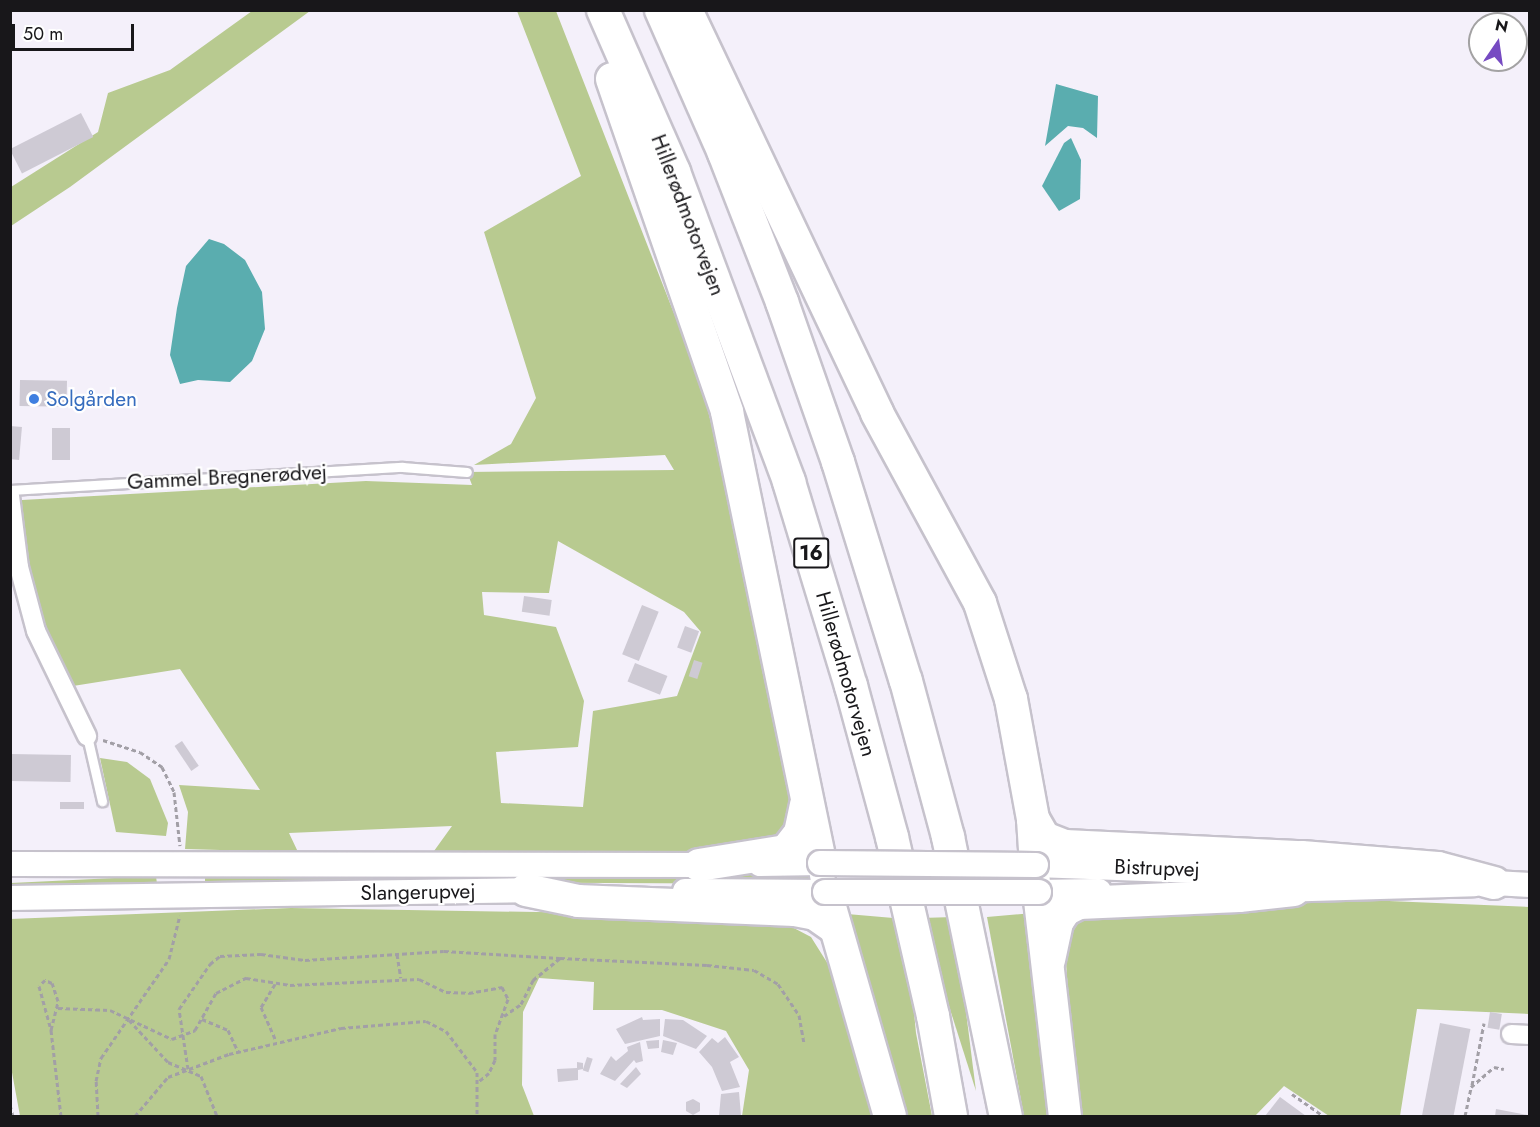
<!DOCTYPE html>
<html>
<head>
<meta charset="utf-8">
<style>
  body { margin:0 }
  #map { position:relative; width:1540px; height:1127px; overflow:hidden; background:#f4f0fa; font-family:Jost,sans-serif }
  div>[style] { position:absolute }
  .green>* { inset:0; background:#b8ca90 }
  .water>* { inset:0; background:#5aadaf }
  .building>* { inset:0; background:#cecad4; transform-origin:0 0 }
  .path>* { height:3px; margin-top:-1.5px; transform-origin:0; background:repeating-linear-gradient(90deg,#a29fa6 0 4.5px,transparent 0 7.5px) }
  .roads { filter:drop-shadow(2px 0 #c6c2cc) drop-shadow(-2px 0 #c6c2cc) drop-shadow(0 2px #c6c2cc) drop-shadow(0 -2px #c6c2cc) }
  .service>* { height:9px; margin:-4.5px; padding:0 4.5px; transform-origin:4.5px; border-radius:4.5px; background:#fff }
  .minor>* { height:18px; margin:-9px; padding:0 9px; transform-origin:9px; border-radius:9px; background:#fff }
  .secondary>* { height:24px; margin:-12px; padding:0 12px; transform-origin:12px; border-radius:12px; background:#fff }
  .motorway>* { height:32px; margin:-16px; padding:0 16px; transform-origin:16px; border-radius:16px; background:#fff }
  .bridges { filter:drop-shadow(2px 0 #c6c2cc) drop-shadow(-2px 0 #c6c2cc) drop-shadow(0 2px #c6c2cc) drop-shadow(0 -2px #c6c2cc) }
  .secondary-bridge>* { height:24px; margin:-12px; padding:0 12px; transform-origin:12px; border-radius:12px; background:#fff }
  .dots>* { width:16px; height:16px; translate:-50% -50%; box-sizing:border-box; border:3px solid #fff; border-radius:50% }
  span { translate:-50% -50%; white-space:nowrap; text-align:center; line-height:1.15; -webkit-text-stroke:4.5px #fff; paint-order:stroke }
  .shield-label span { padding:2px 4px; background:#fff; border:2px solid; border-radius:4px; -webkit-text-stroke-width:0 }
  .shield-label { font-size:20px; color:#18171a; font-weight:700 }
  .street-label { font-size:21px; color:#18171a }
  .shop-label { font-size:21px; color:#366cbe }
  .left { translate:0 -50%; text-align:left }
  .frame { position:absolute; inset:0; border:12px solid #18171a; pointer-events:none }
  .north { position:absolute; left:1468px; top:12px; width:60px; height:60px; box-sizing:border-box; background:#fff; border:2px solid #a3a2a3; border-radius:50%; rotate:13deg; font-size:16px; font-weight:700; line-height:24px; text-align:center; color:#18171a }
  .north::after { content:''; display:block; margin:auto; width:21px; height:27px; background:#764ac2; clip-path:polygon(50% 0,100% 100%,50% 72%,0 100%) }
  .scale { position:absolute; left:12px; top:24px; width:122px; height:27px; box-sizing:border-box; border:3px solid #18171a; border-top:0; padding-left:8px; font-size:18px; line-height:21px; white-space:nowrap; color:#18171a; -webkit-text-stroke:4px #fff; paint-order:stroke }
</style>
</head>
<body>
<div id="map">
  <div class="green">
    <div style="clip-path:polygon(252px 11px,310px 11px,70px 187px,11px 226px,11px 187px,98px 132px,108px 93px,170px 70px)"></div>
    <div style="clip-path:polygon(evenodd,517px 11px,556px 11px,700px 380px,752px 581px,795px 805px,790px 830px,765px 851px,434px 851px,452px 826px,289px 833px,298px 852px,185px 849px,188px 812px,179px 785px,260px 790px,180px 669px,73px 686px,41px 627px,23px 560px,22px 500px,366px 481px,472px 485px,467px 472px,674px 470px,665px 455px,474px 465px,511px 444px,536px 398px,484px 232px,581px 176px,517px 11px,558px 541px,684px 612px,701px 632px,677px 696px,593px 711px,583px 807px,501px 803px,496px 752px,578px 747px,584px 701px,556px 627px,484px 615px,482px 592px,549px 593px,558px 541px)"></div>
    <div style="clip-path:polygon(100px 758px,127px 762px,150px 779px,168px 823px,166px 836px,116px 832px)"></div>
    <div style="clip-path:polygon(809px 872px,812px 878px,809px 884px,205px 881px,205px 874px)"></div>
    <div style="clip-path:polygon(156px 876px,157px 884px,11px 888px,11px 883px)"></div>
    <div style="clip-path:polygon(1341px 899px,1529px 907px,1529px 1014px,1417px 1009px,1400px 1116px,1329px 1116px,1284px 1086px,1255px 1116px,1077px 1116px,1064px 935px,1087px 909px)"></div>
    <div style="clip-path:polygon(291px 908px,771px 916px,811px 937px,833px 972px,873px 1116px,742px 1116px,749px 1070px,726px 1031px,662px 1010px,593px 1010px,594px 982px,539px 978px,523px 1012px,522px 1085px,534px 1116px,20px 1116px,11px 1067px,10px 919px)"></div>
    <div style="clip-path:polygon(1034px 913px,1053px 1116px,1024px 1116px,987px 917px)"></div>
    <div style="clip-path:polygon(847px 914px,905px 919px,916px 1033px,932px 1116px,898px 1116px)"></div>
    <div style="clip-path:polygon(954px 917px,976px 1091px,921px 918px)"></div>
  </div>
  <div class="water">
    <div style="clip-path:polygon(1056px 84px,1098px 96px,1097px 138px,1083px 128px,1068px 126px,1045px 146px)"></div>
    <div style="clip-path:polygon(1071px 138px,1081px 160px,1080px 199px,1059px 211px,1042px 186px,1064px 143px)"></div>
    <div style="clip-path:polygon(209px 239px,224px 244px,245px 260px,262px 292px,265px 329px,252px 361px,230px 382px,198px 380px,180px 384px,170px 355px,177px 308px,186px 266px)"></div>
  </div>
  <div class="building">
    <div style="left:81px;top:113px;width:27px;height:80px;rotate:63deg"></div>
    <div style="left:20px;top:380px;width:47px;height:26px;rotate:1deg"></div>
    <div style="left:10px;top:426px;width:12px;height:33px;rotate:5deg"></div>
    <div style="left:52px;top:428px;width:18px;height:32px"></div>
    <div style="left:524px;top:596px;width:28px;height:16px;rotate:8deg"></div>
    <div style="left:642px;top:605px;width:18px;height:53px;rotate:22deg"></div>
    <div style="left:685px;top:626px;width:15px;height:23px;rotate:20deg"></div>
    <div style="left:694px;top:660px;width:9px;height:17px;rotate:18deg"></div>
    <div style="left:635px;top:663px;width:35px;height:20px;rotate:22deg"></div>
    <div style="left:182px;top:741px;width:30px;height:9px;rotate:56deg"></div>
    <div style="left:10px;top:754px;width:61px;height:27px;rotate:1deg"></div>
    <div style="left:84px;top:802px;width:7px;height:24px;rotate:90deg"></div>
    <div style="left:1490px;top:1012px;width:12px;height:16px;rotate:9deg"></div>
    <div style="clip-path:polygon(642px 1017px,643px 1020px,660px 1019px,660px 1036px,625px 1044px,616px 1029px)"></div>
    <div style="clip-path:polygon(665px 1019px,683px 1020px,707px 1036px,696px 1049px,663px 1036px)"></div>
    <div style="left:1440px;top:1023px;width:31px;height:95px;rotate:11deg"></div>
    <div style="clip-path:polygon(725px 1037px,739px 1057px,730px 1062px,740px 1087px,722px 1091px,712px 1067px,699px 1052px,712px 1038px,718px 1043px)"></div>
    <div style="clip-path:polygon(659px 1040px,659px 1048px,648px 1049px,646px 1041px)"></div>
    <div style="clip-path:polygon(663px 1040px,677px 1043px,673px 1055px,661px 1052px)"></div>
    <div style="clip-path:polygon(640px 1042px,643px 1061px,636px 1063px,634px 1060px,615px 1081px,600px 1074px,611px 1056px,616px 1061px,628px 1051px,627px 1047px)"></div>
    <div style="left:587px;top:1057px;width:6px;height:14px;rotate:18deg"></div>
    <div style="clip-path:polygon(577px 1062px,583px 1063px,583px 1069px,578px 1070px,578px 1080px,558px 1082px,557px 1069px,577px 1068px)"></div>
    <div style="clip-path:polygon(636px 1067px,641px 1074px,627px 1088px,620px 1084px)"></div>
    <div style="clip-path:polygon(739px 1092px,741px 1116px,719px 1116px,721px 1094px)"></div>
    <div style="clip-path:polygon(1280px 1097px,1306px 1116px,1265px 1116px)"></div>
    <div style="clip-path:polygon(693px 1099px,700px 1103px,700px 1111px,693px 1115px,686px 1111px,686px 1102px)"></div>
    <div style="clip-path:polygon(1496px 1109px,1528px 1115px,1527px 1116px,1495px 1116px)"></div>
  </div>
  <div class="path">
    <div style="left:103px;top:740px;width:39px;rotate:18deg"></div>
    <div style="left:140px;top:752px;width:27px;rotate:34deg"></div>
    <div style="left:162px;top:767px;width:28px;rotate:64deg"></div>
    <div style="left:174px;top:792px;width:54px;rotate:83.7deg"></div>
    <div style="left:397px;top:954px;width:24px;rotate:81deg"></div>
    <div style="left:275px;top:984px;width:27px;rotate:121deg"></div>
    <div style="left:261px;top:1007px;width:37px;rotate:66deg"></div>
    <div style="left:58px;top:1008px;width:52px;rotate:2.2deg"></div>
    <div style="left:110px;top:1010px;width:68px;rotate:25.1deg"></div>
    <div style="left:172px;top:1039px;width:25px;rotate:-21deg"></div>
    <div style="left:195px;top:1030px;width:43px;rotate:-60.4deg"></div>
    <div style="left:216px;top:993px;width:34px;rotate:-27deg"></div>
    <div style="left:246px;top:978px;width:45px;rotate:9deg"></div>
    <div style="left:290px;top:985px;width:129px;rotate:-2.7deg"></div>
    <div style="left:419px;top:979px;width:30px;rotate:26deg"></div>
    <div style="left:446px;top:992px;width:23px;rotate:2deg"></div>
    <div style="left:469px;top:993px;width:34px;rotate:-10deg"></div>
    <div style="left:502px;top:987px;width:13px;rotate:63deg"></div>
    <div style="left:508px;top:999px;width:37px;rotate:110deg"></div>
    <div style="left:495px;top:1034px;width:26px;rotate:90deg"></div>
    <div style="left:495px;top:1060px;width:14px;rotate:115deg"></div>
    <div style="left:489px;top:1073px;width:14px;rotate:141deg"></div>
    <div style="left:504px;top:1016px;width:21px;rotate:-35deg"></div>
    <div style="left:521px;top:1004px;width:27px;rotate:-63deg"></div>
    <div style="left:533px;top:980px;width:35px;rotate:-39deg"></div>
    <div style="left:560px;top:958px;width:147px;rotate:2.7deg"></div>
    <div style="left:707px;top:965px;width:47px;rotate:6.1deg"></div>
    <div style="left:754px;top:970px;width:28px;rotate:30deg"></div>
    <div style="left:778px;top:984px;width:37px;rotate:56deg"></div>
    <div style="left:799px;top:1015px;width:29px;rotate:80deg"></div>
    <div style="left:202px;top:1019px;width:28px;rotate:23deg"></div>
    <div style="left:228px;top:1030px;width:23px;rotate:65deg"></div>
    <div style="left:129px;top:1020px;width:57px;rotate:47.1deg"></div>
    <div style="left:168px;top:1062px;width:36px;rotate:23deg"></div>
    <div style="left:201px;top:1076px;width:43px;rotate:68.2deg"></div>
    <div style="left:51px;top:1030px;width:30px;rotate:-76deg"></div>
    <div style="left:58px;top:1001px;width:19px;rotate:-108deg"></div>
    <div style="left:52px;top:983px;width:8px;rotate:-157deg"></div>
    <div style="left:45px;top:980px;width:8px;rotate:135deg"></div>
    <div style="left:39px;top:986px;width:46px;rotate:74.7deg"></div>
    <div style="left:51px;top:1030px;width:87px;rotate:83.4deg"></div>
    <div style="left:188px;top:1069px;width:61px;rotate:-98.5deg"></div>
    <div style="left:179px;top:1009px;width:55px;rotate:-55.4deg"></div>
    <div style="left:210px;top:964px;width:13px;rotate:-39deg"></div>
    <div style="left:220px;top:956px;width:41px;rotate:-2.8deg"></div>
    <div style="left:261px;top:954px;width:44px;rotate:7.8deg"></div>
    <div style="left:305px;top:960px;width:139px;rotate:-3.7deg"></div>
    <div style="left:444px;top:951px;width:116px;rotate:3.5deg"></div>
    <div style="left:1472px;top:1085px;width:63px;rotate:-79deg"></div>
    <div style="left:1292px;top:1094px;width:39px;rotate:35deg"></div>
    <div style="left:10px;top:1105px;width:11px;rotate:75deg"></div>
    <div style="left:98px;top:1116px;width:35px;rotate:-93deg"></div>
    <div style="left:96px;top:1081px;width:24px;rotate:-78deg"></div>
    <div style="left:101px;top:1058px;width:120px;rotate:-55.5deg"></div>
    <div style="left:169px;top:959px;width:45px;rotate:-76deg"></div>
    <div style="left:135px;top:1116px;width:51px;rotate:-49.8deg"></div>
    <div style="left:168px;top:1077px;width:65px;rotate:-20.7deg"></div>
    <div style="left:229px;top:1054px;width:115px;rotate:-13.1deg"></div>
    <div style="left:341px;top:1028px;width:85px;rotate:-4.7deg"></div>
    <div style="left:426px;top:1021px;width:22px;rotate:27deg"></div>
    <div style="left:446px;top:1031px;width:51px;rotate:52.9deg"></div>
    <div style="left:477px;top:1072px;width:44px;rotate:90deg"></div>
    <div style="left:1465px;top:1116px;width:30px;rotate:-78deg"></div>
    <div style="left:1471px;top:1087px;width:30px;rotate:-41deg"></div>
    <div style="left:1494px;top:1067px;width:10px;rotate:11deg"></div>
  </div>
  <div class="roads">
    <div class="service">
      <div style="left:10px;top:490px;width:393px;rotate:-3.4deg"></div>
      <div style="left:402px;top:467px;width:65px;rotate:4.4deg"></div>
      <div style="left:87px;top:736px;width:67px;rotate:77deg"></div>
    </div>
    <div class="minor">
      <div style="left:10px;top:496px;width:72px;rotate:82.8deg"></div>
      <div style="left:19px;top:567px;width:66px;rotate:75.1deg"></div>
      <div style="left:36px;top:631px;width:117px;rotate:64.1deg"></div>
      <div style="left:1511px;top:1034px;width:19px;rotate:3deg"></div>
    </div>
    <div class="secondary">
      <div style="left:10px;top:864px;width:706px;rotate:0.08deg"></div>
      <div style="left:1477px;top:882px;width:53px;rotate:3.2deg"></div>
      <div style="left:1277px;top:890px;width:197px;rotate:-1.7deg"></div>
      <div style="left:685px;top:891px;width:140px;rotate:0.4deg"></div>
      <div style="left:825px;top:892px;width:29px;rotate:-100deg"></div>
      <div style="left:820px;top:863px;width:60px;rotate:179deg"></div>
      <div style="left:1099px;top:891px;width:60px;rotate:179deg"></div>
      <div style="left:1039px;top:892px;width:27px;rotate:-96deg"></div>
      <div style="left:1036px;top:865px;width:325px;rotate:2.1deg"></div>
      <div style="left:10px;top:898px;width:532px;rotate:-0.86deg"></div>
    </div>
    <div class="motorway">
      <div style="left:603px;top:10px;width:177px;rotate:66.3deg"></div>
      <div style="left:674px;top:172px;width:331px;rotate:69.6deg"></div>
      <div style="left:789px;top:482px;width:213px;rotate:73.1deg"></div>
      <div style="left:851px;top:686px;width:156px;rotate:74.8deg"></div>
      <div style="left:892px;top:837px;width:184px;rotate:77.1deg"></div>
      <div style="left:933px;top:1016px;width:102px;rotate:79.8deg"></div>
      <div style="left:661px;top:10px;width:156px;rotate:66.2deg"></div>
      <div style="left:724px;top:153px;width:160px;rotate:68.7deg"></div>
      <div style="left:782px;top:302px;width:170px;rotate:70.7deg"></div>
      <div style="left:838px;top:462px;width:229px;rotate:72.8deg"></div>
      <div style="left:906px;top:681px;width:162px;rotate:74.9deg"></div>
      <div style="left:948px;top:837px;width:285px;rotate:78.3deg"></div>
      <div style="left:686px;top:10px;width:446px;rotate:64.6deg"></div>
      <div style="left:877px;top:413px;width:216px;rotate:61.5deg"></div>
      <div style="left:980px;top:603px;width:101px;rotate:72.1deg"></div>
      <div style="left:1011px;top:699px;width:122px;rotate:79.6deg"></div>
      <div style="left:1033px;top:819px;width:46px;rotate:86.3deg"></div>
      <div style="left:612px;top:79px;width:352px;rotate:70.9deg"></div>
      <div style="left:727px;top:412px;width:460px;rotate:78.3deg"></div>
      <div style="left:1033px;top:819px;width:22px;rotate:60deg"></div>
      <div style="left:1044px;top:838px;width:22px;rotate:21deg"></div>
      <div style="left:1065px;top:846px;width:237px;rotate:2.7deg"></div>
      <div style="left:1302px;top:857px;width:136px;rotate:4.6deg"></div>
      <div style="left:1438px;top:868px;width:58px;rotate:15deg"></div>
      <div style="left:699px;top:865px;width:88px;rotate:-9.1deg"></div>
      <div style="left:786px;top:851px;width:23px;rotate:-52deg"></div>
      <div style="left:800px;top:833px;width:29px;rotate:-78deg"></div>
      <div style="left:526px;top:890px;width:53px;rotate:11.9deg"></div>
      <div style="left:578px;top:901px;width:217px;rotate:2.4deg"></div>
      <div style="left:795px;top:910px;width:20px;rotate:11deg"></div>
      <div style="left:815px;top:914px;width:24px;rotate:35deg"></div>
      <div style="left:1039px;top:892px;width:226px;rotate:83.4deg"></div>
      <div style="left:830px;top:907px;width:217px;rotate:74deg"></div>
      <div style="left:1049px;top:960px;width:39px;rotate:-78deg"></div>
      <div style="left:1057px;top:922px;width:14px;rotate:-56deg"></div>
      <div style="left:1065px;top:910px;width:16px;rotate:-27deg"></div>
      <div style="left:1079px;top:903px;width:160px;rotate:-2.5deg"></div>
      <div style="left:1239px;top:896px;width:55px;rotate:-6.2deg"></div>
    </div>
  </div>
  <div class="bridges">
    <div class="secondary-bridge">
      <div style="left:820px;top:863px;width:216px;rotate:0.5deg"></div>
      <div style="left:825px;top:892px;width:214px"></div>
    </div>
  </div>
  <div class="dots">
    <div style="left:34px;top:399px;background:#3f7fe0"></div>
  </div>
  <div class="shield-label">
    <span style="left:811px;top:553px">16</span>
  </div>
  <div class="street-label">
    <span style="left:688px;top:215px;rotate:69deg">Hillerødmotorvejen</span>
    <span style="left:227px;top:477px;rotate:-3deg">Gammel Bregnerødvej</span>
    <span style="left:846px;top:674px;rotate:74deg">Hillerødmotorvejen</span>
    <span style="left:1157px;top:868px;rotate:2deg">Bistrupvej</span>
    <span style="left:418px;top:892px;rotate:-1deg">Slangerupvej</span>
  </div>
  <div class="shop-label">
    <span class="left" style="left:46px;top:399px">Solgården</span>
  </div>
  <div class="frame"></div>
  <div class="north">N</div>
  <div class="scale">50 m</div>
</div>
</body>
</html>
